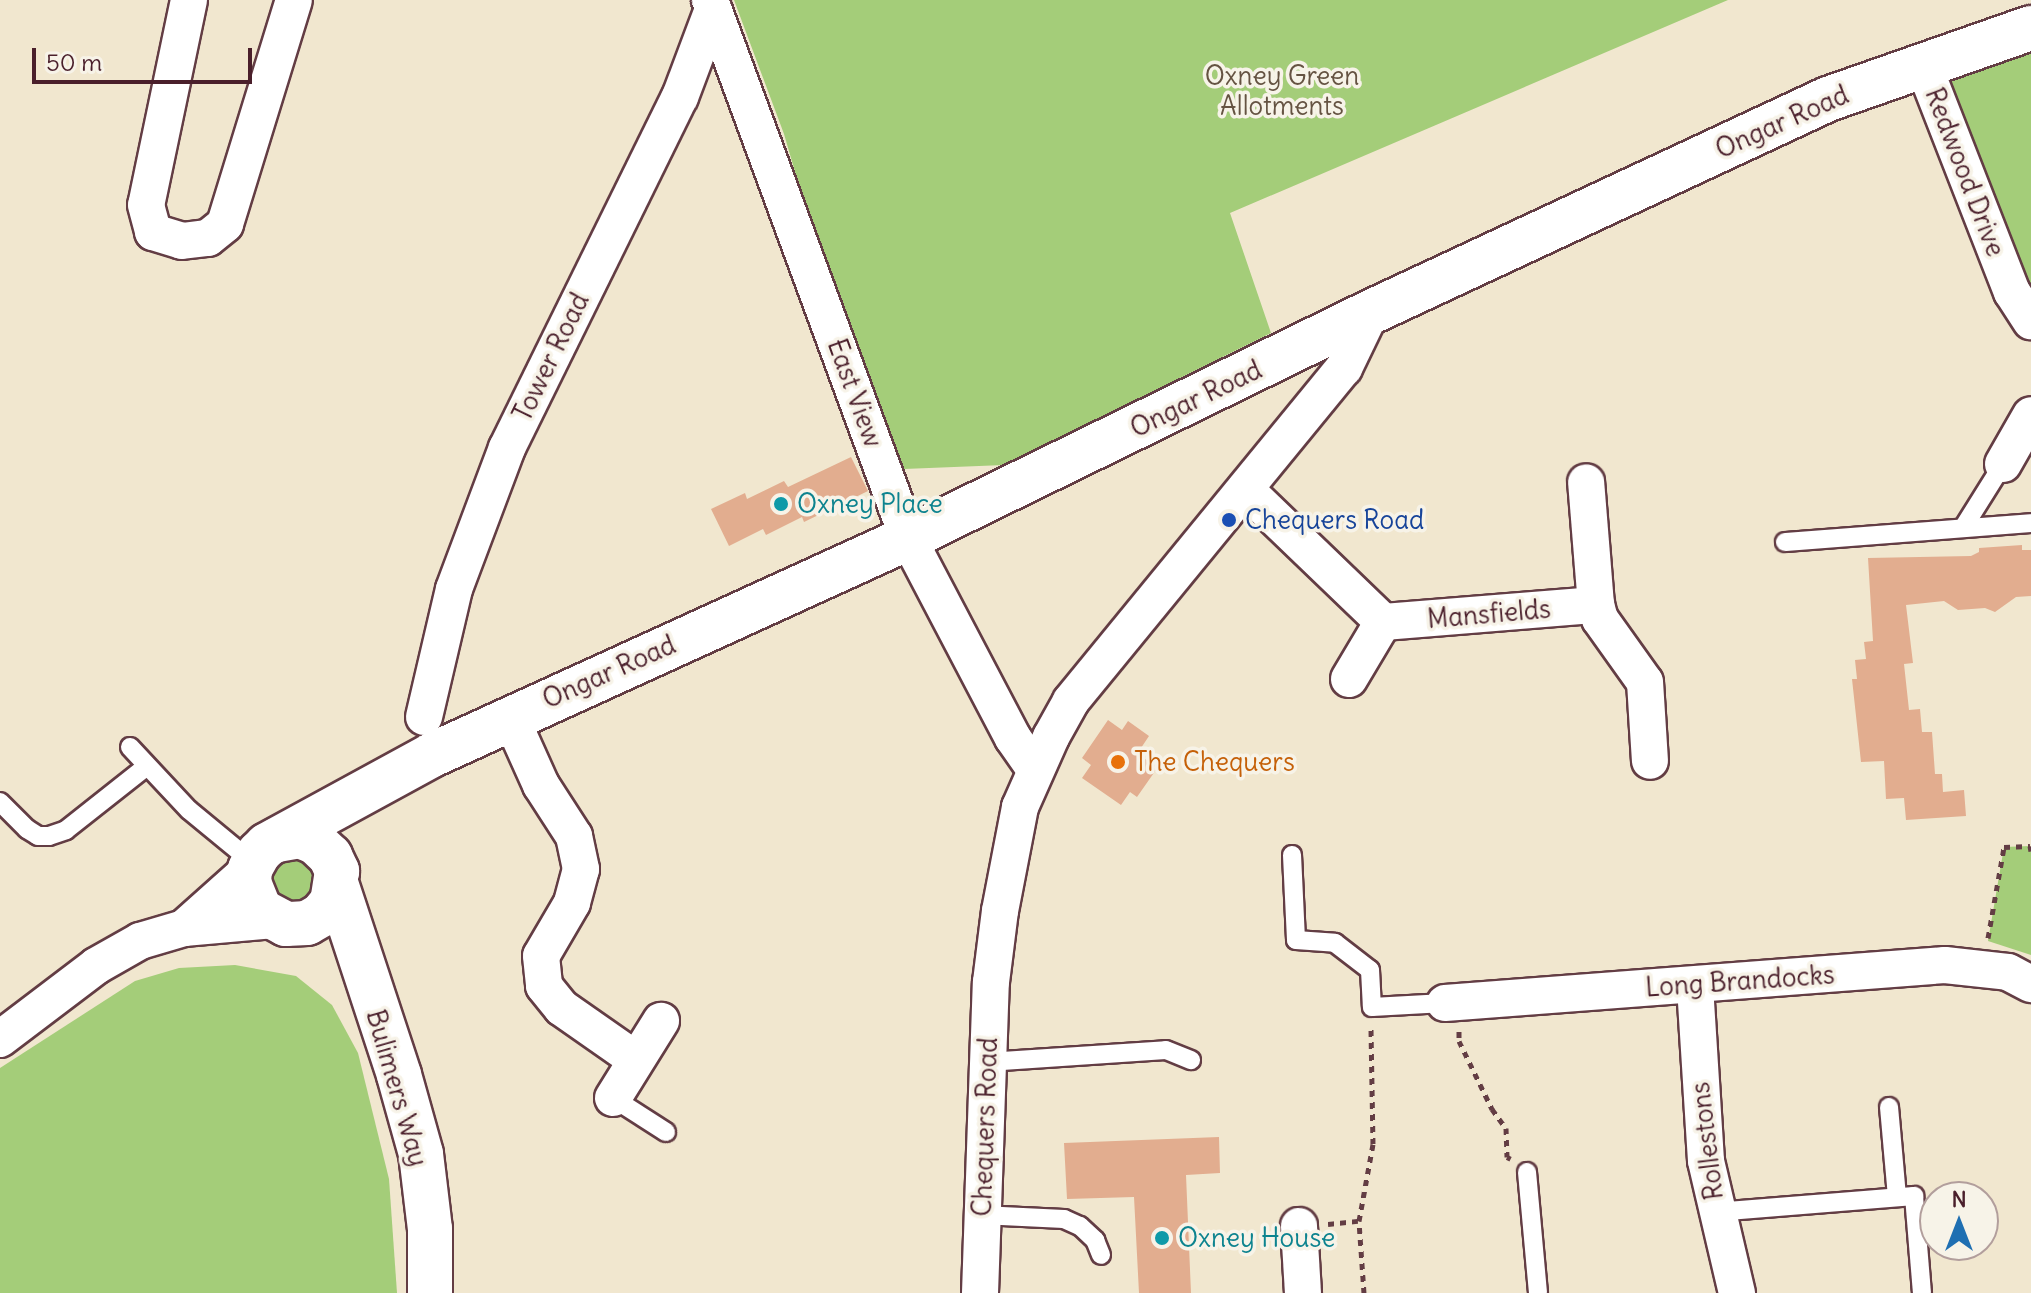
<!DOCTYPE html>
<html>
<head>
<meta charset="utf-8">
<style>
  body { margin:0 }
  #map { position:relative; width:2031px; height:1293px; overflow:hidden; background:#f1e7cf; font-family:Delius,sans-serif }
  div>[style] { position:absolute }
  .green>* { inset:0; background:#a4cd79 }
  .round { border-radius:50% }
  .building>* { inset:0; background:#e2ad8f }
  .path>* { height:5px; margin-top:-2.5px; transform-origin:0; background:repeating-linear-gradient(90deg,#633d44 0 6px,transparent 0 12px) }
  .roads { filter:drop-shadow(2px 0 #633d44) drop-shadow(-2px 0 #633d44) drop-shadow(0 2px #633d44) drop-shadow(0 -2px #633d44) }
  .lane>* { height:18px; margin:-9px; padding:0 9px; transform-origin:9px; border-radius:9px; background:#fff }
  .street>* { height:36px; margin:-18px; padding:0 18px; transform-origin:18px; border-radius:18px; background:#fff }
  .secondary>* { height:44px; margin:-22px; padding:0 22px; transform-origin:22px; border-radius:22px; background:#fff }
  .dots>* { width:22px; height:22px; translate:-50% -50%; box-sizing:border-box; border:4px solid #f7f3e8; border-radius:50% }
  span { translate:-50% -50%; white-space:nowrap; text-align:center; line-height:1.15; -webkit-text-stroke:7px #f7f3e8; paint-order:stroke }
  .park-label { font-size:26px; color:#655342 }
  .street-label { font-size:26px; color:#4a1f2b }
  .culture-label { font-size:26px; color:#0d838f }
  .left { translate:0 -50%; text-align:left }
  .transit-label { font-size:26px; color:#164399 }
  .food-label { font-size:26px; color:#c56008 }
  .north { position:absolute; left:1919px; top:1181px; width:80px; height:80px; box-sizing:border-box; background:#f7f3e8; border:2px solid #b29e9c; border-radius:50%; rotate:0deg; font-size:22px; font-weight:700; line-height:32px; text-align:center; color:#4a1f2b }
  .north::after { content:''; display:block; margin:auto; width:28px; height:36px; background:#1f6fb2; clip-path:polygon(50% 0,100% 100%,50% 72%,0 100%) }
  .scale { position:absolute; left:32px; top:48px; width:220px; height:36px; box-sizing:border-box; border:4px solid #4a1f2b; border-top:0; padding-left:10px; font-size:24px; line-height:28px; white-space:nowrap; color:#4a1f2b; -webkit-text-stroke:6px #f7f3e8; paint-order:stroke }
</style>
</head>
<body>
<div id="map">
  <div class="green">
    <div style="clip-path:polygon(734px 0,1728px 0,1230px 213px,1271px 333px,1004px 465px,904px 469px,881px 467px,784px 134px)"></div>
    <div style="clip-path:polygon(2031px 38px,2031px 293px,1932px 69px)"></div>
    <div style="clip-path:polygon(2030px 846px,2031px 851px,2031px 955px,1988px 941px,2004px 847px)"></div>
    <div class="round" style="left:270px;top:857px;width:46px;height:46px"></div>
    <div style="clip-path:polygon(235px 965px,296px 976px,332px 1005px,358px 1053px,389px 1179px,397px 1293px,0 1293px,0 1068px,135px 981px,179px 968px)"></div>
  </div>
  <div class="building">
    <div style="clip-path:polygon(851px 457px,868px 491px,804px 522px,802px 517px,766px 535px,763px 529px,729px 546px,711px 509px,745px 493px,747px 499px,784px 481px,788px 487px)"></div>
    <div style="clip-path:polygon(2022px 545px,2022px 550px,2031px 550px,2031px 596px,2016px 597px,1995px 612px,1985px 608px,1958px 610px,1944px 601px,1906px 605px,1913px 663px,1904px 664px,1909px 710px,1920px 709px,1922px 732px,1932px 732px,1935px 774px,1942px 774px,1943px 792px,1964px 790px,1966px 816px,1906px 820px,1904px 798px,1886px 799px,1884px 761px,1861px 762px,1852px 679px,1857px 679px,1855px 660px,1866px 659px,1864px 642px,1873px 641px,1868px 558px,1971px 556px,1979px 552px,1979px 548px)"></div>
    <div style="clip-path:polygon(1108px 720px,1122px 730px,1128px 721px,1149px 736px,1137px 754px,1158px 767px,1137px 797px,1130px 792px,1121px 805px,1082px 778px,1091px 765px,1082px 758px)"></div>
    <div style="clip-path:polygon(1219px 1137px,1220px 1173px,1186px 1175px,1191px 1293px,1139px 1293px,1134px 1197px,1067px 1199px,1064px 1143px)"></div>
  </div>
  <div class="path">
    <div style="left:1988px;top:938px;width:92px;rotate:-80deg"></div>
    <div style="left:2004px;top:847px;width:26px;rotate:-2deg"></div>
    <div style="left:2030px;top:846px;width:5px;rotate:79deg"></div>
    <div style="left:1459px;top:1031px;width:10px;rotate:90deg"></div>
    <div style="left:1459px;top:1041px;width:76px;rotate:64.1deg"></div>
    <div style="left:1492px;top:1109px;width:24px;rotate:54deg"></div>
    <div style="left:1506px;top:1128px;width:29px;rotate:88deg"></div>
    <div style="left:1507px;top:1157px;width:4px;rotate:27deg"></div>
    <div style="left:1328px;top:1224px;width:30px;rotate:-6deg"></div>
    <div style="left:1364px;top:1293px;width:72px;rotate:-94deg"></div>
    <div style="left:1359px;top:1221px;width:78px;rotate:-79.7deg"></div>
    <div style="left:1373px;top:1144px;width:116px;rotate:-91deg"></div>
  </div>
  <div class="roads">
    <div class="lane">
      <div style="left:1963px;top:528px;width:75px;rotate:-58deg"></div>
      <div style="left:1785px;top:542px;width:247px;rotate:-4.4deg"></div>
      <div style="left:130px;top:747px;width:86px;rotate:46.9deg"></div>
      <div style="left:189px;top:810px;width:82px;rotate:39.5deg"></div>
      <div style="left:0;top:802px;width:38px;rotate:45deg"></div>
      <div style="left:27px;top:829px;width:13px;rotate:32deg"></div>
      <div style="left:38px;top:836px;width:11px"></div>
      <div style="left:49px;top:836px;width:18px;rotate:-19deg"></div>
      <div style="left:66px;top:830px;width:103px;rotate:-38.3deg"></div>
      <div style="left:1292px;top:855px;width:85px;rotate:87.3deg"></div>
      <div style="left:1296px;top:940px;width:39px;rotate:4deg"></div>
      <div style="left:1335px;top:943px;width:44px;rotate:37.6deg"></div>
      <div style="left:1370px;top:970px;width:37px;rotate:87deg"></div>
      <div style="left:1372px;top:1007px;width:73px;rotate:-3.1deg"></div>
      <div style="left:987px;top:1062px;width:179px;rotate:-3.8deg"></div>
      <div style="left:1166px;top:1050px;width:27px;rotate:22deg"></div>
      <div style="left:613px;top:1098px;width:63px;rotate:32.7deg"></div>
      <div style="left:1889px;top:1107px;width:90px;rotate:84.9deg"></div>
      <div style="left:1527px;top:1172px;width:121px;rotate:84.8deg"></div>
      <div style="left:1715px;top:1212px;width:200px;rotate:-4.6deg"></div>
      <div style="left:1914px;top:1196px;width:97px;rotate:85.3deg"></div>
      <div style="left:981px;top:1215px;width:83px;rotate:2.8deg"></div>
      <div style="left:1064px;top:1219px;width:17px;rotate:24deg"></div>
      <div style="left:1080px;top:1226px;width:21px;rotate:43deg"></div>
      <div style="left:1095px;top:1240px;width:16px;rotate:68deg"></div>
    </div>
    <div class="street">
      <div style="left:189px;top:0;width:209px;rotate:101.8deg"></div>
      <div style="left:146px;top:205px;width:28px;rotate:75deg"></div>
      <div style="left:153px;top:232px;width:30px;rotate:17deg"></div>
      <div style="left:182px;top:241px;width:26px;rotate:-7deg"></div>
      <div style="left:208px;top:238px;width:22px;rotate:-39deg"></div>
      <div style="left:225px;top:224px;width:234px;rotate:-72.9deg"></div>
      <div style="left:710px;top:0;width:573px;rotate:69.79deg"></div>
      <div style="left:908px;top:538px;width:226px;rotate:62.3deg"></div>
      <div style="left:1013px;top:738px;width:38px;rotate:55deg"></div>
      <div style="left:1923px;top:64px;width:245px;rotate:68.7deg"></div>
      <div style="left:2012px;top:292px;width:35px;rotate:57deg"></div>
      <div style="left:2003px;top:464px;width:56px;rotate:-60.3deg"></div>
      <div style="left:1245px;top:489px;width:192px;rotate:43.9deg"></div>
      <div style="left:1596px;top:605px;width:15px;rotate:74deg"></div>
      <div style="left:1600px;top:619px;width:77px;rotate:54.5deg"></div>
      <div style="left:1645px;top:682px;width:79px;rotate:86.4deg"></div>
      <div style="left:1349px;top:679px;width:66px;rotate:-59.2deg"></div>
      <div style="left:1383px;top:622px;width:214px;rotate:-4.6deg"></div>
      <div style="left:1596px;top:605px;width:123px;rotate:-94.6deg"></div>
      <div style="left:510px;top:716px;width:76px;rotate:65.8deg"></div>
      <div style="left:541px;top:785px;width:61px;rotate:57.1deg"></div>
      <div style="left:574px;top:836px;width:34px;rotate:78deg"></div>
      <div style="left:581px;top:869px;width:35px;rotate:105deg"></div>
      <div style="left:572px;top:903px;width:61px;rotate:120.3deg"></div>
      <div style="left:541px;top:956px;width:30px;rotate:84deg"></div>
      <div style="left:544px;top:986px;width:28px;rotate:51deg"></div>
      <div style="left:562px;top:1008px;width:89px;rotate:34.9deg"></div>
      <div style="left:424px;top:717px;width:131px;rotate:-76.8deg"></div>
      <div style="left:454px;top:589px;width:151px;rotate:-69.4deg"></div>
      <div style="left:507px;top:448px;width:391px;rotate:-63.8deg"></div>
      <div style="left:680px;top:97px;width:94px;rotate:-69.4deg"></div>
      <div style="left:184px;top:928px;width:89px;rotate:-41.8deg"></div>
      <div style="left:1695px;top:986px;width:175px;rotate:86.4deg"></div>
      <div style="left:1706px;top:1161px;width:136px;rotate:76.8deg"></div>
      <div style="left:1445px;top:1003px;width:501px;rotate:-4.35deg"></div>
      <div style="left:1945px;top:965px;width:63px;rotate:6.3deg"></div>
      <div style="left:2008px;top:972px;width:26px;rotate:28deg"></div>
      <div style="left:0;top:1039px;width:121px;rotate:-37.2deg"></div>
      <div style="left:96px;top:966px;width:51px;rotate:-29.6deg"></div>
      <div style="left:140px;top:941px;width:46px;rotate:-16.5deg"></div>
      <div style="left:184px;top:928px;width:90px;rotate:-5.1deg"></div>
      <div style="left:613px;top:1098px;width:91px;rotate:-58.1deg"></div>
      <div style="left:1299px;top:1226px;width:67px;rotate:86.6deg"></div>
      <div style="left:980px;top:1293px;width:311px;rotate:-88deg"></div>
      <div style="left:991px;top:982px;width:72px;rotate:-82.8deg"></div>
      <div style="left:1000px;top:911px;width:106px;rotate:-79.1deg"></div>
      <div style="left:1020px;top:807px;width:77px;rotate:-66.1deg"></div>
      <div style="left:1051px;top:737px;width:41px;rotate:-60.9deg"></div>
      <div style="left:1071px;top:701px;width:431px;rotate:-50.7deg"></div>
      <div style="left:1344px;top:368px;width:62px;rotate:-64.3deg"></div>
    </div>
    <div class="secondary">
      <div style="left:277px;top:840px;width:23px;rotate:-10deg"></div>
      <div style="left:300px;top:836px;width:16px;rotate:22deg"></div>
      <div style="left:315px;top:842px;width:21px;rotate:43deg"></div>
      <div style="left:330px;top:856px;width:17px;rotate:65deg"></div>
      <div style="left:337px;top:871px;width:31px;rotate:99deg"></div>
      <div style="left:332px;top:902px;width:17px;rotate:130deg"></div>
      <div style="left:321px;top:915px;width:16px;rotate:150deg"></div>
      <div style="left:307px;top:923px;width:21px;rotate:177deg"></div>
      <div style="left:286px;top:924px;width:30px;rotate:-152deg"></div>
      <div style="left:260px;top:910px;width:29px;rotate:-112deg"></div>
      <div style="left:249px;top:883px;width:14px;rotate:-86deg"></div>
      <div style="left:250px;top:869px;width:18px;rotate:-61deg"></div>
      <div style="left:259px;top:853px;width:11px;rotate:-45deg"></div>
      <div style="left:267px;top:845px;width:188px;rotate:-28.6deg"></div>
      <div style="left:432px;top:755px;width:523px;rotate:-24.51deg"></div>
      <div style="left:908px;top:538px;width:515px;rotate:-26.02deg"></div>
      <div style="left:1371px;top:312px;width:504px;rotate:-24.99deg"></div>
      <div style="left:1828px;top:99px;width:215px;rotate:-19.3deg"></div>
      <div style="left:337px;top:886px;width:199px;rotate:71.8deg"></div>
      <div style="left:399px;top:1075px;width:82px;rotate:74.4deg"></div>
      <div style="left:421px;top:1154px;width:76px;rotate:83.2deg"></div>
      <div style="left:430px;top:1229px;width:64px;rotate:90deg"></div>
    </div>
  </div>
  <div class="dots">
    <div style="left:781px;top:504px;background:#0f9aa8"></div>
    <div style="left:1229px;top:520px;background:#1a4fb4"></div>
    <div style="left:1118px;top:762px;background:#e8710a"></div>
    <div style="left:1162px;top:1238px;background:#0f9aa8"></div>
  </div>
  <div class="park-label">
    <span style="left:1282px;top:91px">Oxney Green<br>Allotments</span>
  </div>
  <div class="street-label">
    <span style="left:1782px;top:122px;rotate:-24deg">Ongar Road</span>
    <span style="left:1965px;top:172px;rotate:69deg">Redwood Drive</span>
    <span style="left:551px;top:357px;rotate:-64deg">Tower Road</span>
    <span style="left:855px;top:393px;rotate:70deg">East View</span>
    <span style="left:1196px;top:399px;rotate:-26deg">Ongar Road</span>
    <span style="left:1489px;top:614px;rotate:-5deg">Mansfields</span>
    <span style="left:609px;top:672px;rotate:-24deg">Ongar Road</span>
    <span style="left:1740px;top:981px;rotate:-4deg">Long Brandocks</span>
    <span style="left:397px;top:1088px;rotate:74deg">Bulimers Way</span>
    <span style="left:985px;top:1127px;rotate:-88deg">Chequers Road</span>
    <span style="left:1707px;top:1141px;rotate:-97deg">Rollestons</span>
  </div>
  <div class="culture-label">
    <span class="left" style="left:797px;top:504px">Oxney Place</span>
    <span class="left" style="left:1178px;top:1238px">Oxney House</span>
  </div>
  <div class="transit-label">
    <span class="left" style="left:1245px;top:520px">Chequers Road</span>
  </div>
  <div class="food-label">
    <span class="left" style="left:1134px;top:762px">The Chequers</span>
  </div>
  <div class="north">N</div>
  <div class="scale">50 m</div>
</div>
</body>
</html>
